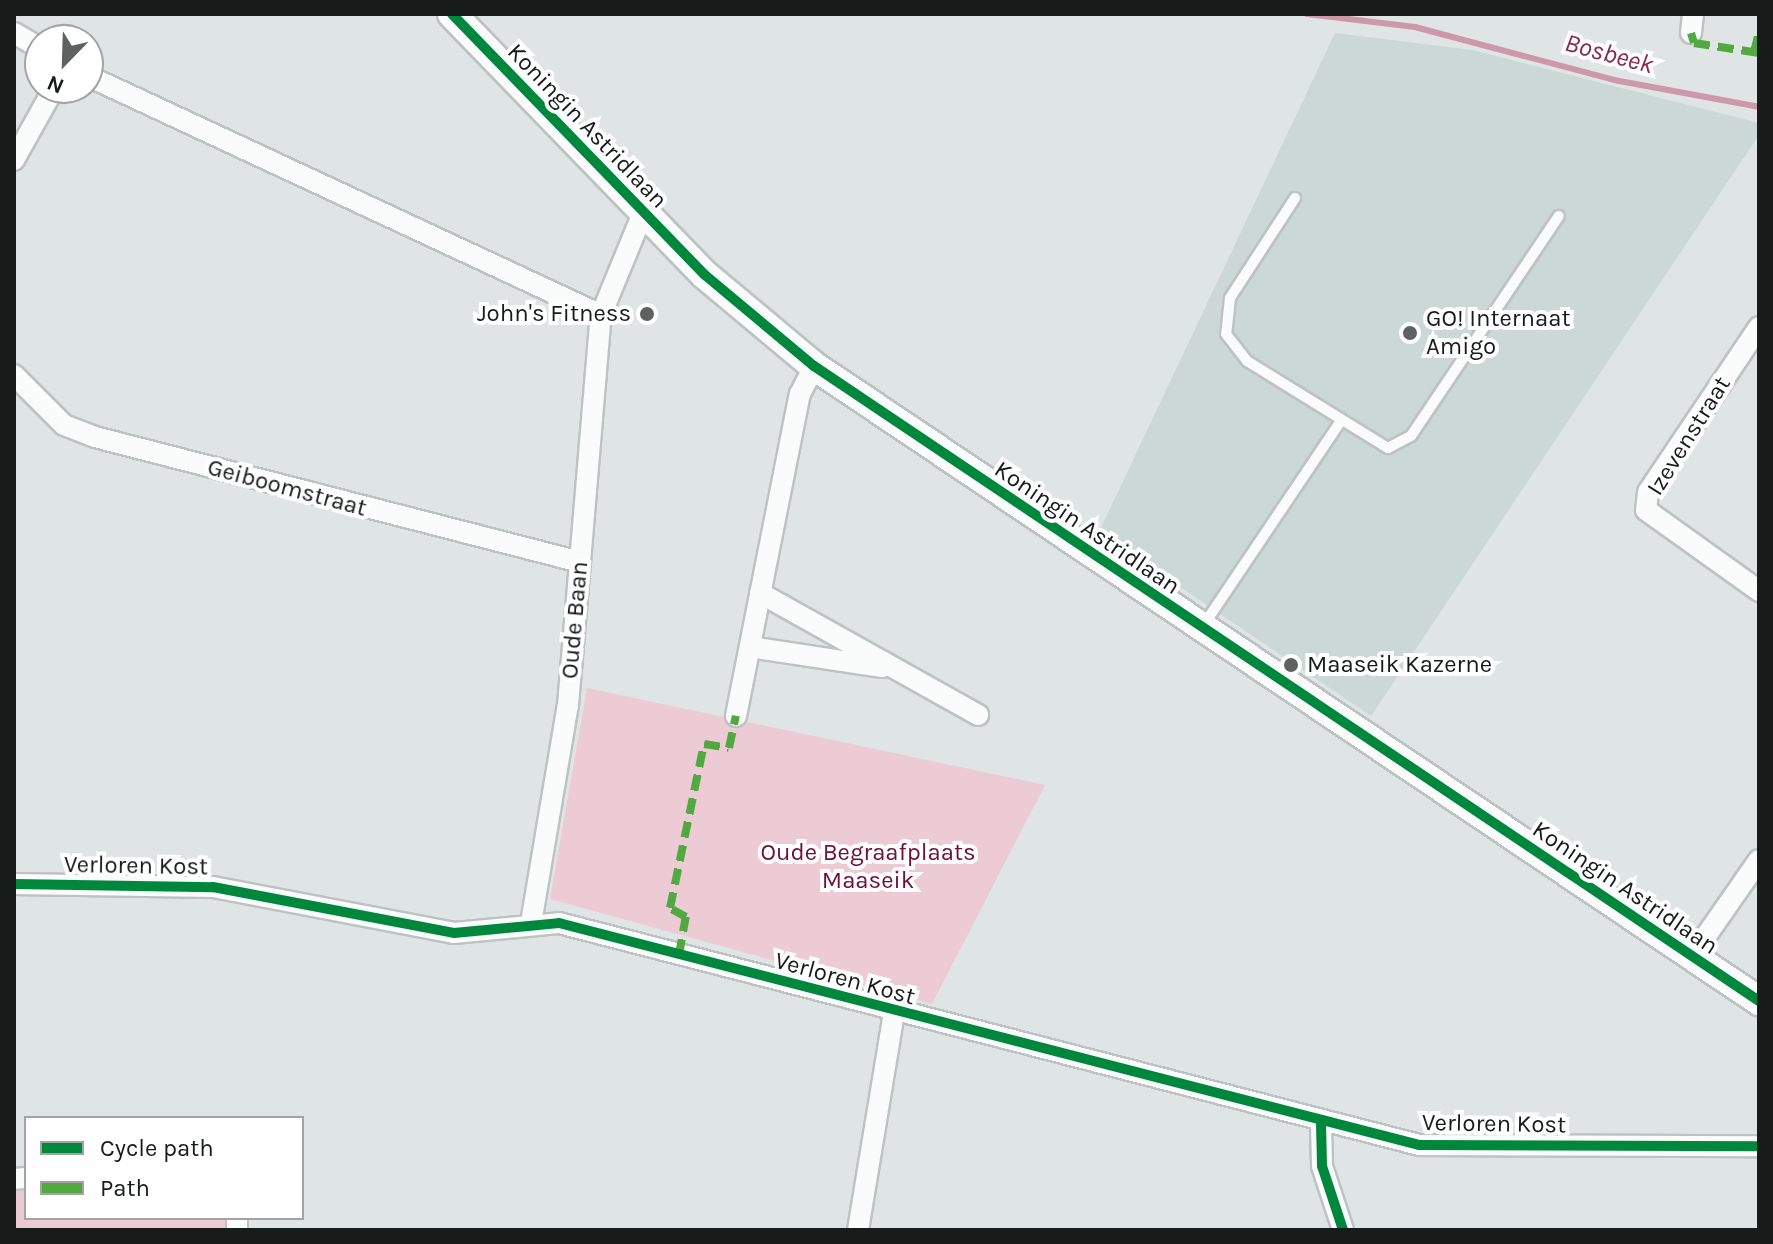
<!DOCTYPE html>
<html>
<head>
<meta charset="utf-8">
<style>
  body { margin:0 }
  #map { position:relative; width:1773px; height:1244px; overflow:hidden; background:#dfe5e4; font-family:Karla,sans-serif }
  div>[style] { position:absolute }
  .built>* { inset:0; background:#cbd8d6 }
  .green>* { inset:0; background:#eccbd5 }
  .stream>* { height:6px; margin:-3px; padding:0 3px; transform-origin:3px; border-radius:3px; background:#cd98a8 }
  .roads { filter:drop-shadow(2px 0 #bec2c2) drop-shadow(-2px 0 #bec2c2) drop-shadow(0 2px #bec2c2) drop-shadow(0 -2px #bec2c2) }
  .service>* { height:10px; margin:-5px; padding:0 5px; transform-origin:5px; border-radius:5px; background:#fafbfb }
  .minor>* { height:20px; margin:-10px; padding:0 10px; transform-origin:10px; border-radius:10px; background:#fafbfb }
  .secondary>* { height:28px; margin:-14px; padding:0 14px; transform-origin:14px; border-radius:14px; background:#fafbfb }
  .quiet>* { height:8px; margin-top:-4px; transform-origin:0; background:repeating-linear-gradient(90deg,#52a942 0 16px,transparent 0 24px) }
  .cycleway>* { height:10px; margin:-5px; padding:0 5px; transform-origin:5px; border-radius:5px; background:#00873e }
  .dots>* { width:22px; height:22px; translate:-50% -50%; box-sizing:border-box; border:4px solid #fff; border-radius:50% }
  span { translate:-50% -50%; white-space:nowrap; text-align:center; line-height:1.15; -webkit-text-stroke:8px #fff; paint-order:stroke }
  .street-label { font-size:24px; color:#171b1a }
  .poi-label { font-size:24px; color:#171b1a }
  .right { translate:-100% -50%; text-align:right }
  .left { translate:0 -50%; text-align:left }
  .park-label { font-size:24px; color:#6e1039 }
  .water-label { font-size:26px; color:#882a4e; font-style:italic }
  .frame { position:absolute; inset:0; border:16px solid #171b1a; pointer-events:none }
  .legend { position:absolute; left:24px; top:1116px; width:280px; height:104px; box-sizing:border-box; background:#fff; border:2px solid #a2a4a3; margin:0; padding:10px 14px; list-style:none; font-size:24px; color:#171b1a }
  .legend li { display:flex; align-items:center; gap:16px; height:40px }
  .legend b { width:40px; border:2px solid #a2a4a3 }
  .north { position:absolute; left:24px; top:24px; width:80px; height:80px; box-sizing:border-box; background:#fff; border:2px solid #a2a4a3; border-radius:50%; rotate:203deg; font-size:22px; font-weight:700; line-height:32px; text-align:center; color:#171b1a }
  .north::after { content:''; display:block; margin:auto; width:28px; height:36px; background:#5d6261; clip-path:polygon(50% 0,100% 100%,50% 72%,0 100%) }
</style>
</head>
<body>
<div id="map">
  <div class="built">
    <div style="clip-path:polygon(1335px 33px,1472px 50px,1759px 123px,1759px 135px,1371px 716px,1099px 532px)"></div>
  </div>
  <div class="green">
    <div style="clip-path:polygon(587px 688px,1045px 785px,932px 1004px,550px 899px)"></div>
    <div style="clip-path:polygon(14px 1188px,26px 1188px,26px 1218px,231px 1218px,231px 1230px,14px 1230px)"></div>
  </div>
  <div class="stream">
    <div style="left:1307px;top:14px;width:109px;rotate:6.9deg"></div>
    <div style="left:1415px;top:27px;width:206px;rotate:14.9deg"></div>
    <div style="left:1614px;top:80px;width:147px;rotate:10.5deg"></div>
  </div>
  <div class="roads">
    <div class="service">
      <div style="left:1295px;top:198px;width:119px;rotate:123deg"></div>
      <div style="left:1230px;top:298px;width:36px;rotate:96deg"></div>
      <div style="left:1226px;top:334px;width:34px;rotate:52deg"></div>
      <div style="left:1247px;top:361px;width:166px;rotate:31.7deg"></div>
      <div style="left:1388px;top:448px;width:26px;rotate:-28deg"></div>
      <div style="left:1411px;top:436px;width:265px;rotate:-56.1deg"></div>
      <div style="left:1203px;top:626px;width:246px;rotate:-56.1deg"></div>
    </div>
    <div class="minor">
      <div style="left:14px;top:33px;width:30px;rotate:30deg"></div>
      <div style="left:1691px;top:33px;width:19px;rotate:-84deg"></div>
      <div style="left:88px;top:76px;width:566px;rotate:24.98deg"></div>
      <div style="left:14px;top:160px;width:82px;rotate:-60.9deg"></div>
      <div style="left:1759px;top:327px;width:199px;rotate:123.9deg"></div>
      <div style="left:1648px;top:492px;width:18px;rotate:96deg"></div>
      <div style="left:1646px;top:510px;width:139px;rotate:35.6deg"></div>
      <div style="left:14px;top:375px;width:71px;rotate:45deg"></div>
      <div style="left:64px;top:425px;width:33px;rotate:21deg"></div>
      <div style="left:95px;top:437px;width:501px;rotate:14.45deg"></div>
      <div style="left:760px;top:593px;width:250px;rotate:29.2deg"></div>
      <div style="left:750px;top:647px;width:134px;rotate:8.6deg"></div>
      <div style="left:736px;top:716px;width:328px;rotate:-78.8deg"></div>
      <div style="left:800px;top:394px;width:31px;rotate:-63deg"></div>
      <div style="left:14px;top:884px;width:199px;rotate:0.9deg"></div>
      <div style="left:213px;top:887px;width:245px;rotate:10.8deg"></div>
      <div style="left:454px;top:933px;width:105px;rotate:-5.4deg"></div>
      <div style="left:559px;top:923px;width:888px;rotate:14.47deg"></div>
      <div style="left:1419px;top:1145px;width:340px;rotate:0.2deg"></div>
      <div style="left:531px;top:923px;width:221px;rotate:-80.4deg"></div>
      <div style="left:568px;top:705px;width:391px;rotate:-85.2deg"></div>
      <div style="left:601px;top:315px;width:110px;rotate:-67.6deg"></div>
      <div style="left:1692px;top:956px;width:117px;rotate:-55.1deg"></div>
      <div style="left:1321px;top:1124px;width:42px;rotate:88.6deg"></div>
      <div style="left:1322px;top:1166px;width:67px;rotate:71.8deg"></div>
      <div style="left:14px;top:1179px;width:12px;rotate:-5deg"></div>
      <div style="left:237px;top:1230px;width:12px;rotate:-90deg"></div>
      <div style="left:858px;top:1230px;width:221px;rotate:-80.6deg"></div>
    </div>
    <div class="secondary">
      <div style="left:452px;top:14px;width:363px;rotate:45.9deg"></div>
      <div style="left:705px;top:275px;width:142px;rotate:39.9deg"></div>
      <div style="left:814px;top:366px;width:1139px;rotate:33.9deg"></div>
    </div>
  </div>
  <div class="quiet">
    <div style="left:1691px;top:33px;width:10px;rotate:73deg"></div>
    <div style="left:1694px;top:43px;width:66px;rotate:8.7deg"></div>
    <div style="left:1754px;top:52px;width:21px;rotate:-76deg"></div>
    <div style="left:679px;top:955px;width:39px;rotate:-80deg"></div>
    <div style="left:686px;top:917px;width:18px;rotate:-151deg"></div>
    <div style="left:670px;top:908px;width:167px;rotate:-78.3deg"></div>
    <div style="left:704px;top:744px;width:25px;rotate:9deg"></div>
    <div style="left:729px;top:748px;width:33px;rotate:-78deg"></div>
  </div>
  <div class="cycleway">
    <div style="left:452px;top:14px;width:363px;rotate:45.9deg"></div>
    <div style="left:705px;top:275px;width:142px;rotate:39.9deg"></div>
    <div style="left:814px;top:366px;width:1139px;rotate:33.9deg"></div>
    <div style="left:14px;top:884px;width:199px;rotate:0.9deg"></div>
    <div style="left:213px;top:887px;width:245px;rotate:10.8deg"></div>
    <div style="left:454px;top:933px;width:105px;rotate:-5.4deg"></div>
    <div style="left:559px;top:923px;width:888px;rotate:14.47deg"></div>
    <div style="left:1419px;top:1145px;width:340px;rotate:0.2deg"></div>
    <div style="left:1321px;top:1124px;width:42px;rotate:88.6deg"></div>
    <div style="left:1322px;top:1166px;width:67px;rotate:71.8deg"></div>
  </div>
  <div class="dots">
    <div style="left:647px;top:314px;background:#5d6261"></div>
    <div style="left:1410px;top:333px;background:#5d6261"></div>
    <div style="left:1291px;top:665px;background:#5d6261"></div>
  </div>
  <div class="street-label">
    <span style="left:587px;top:126px;rotate:46deg">Koningin Astridlaan</span>
    <span style="left:1689px;top:436px;rotate:-58deg">Izevenstraat</span>
    <span style="left:287px;top:488px;rotate:15deg">Geiboomstraat</span>
    <span style="left:1087px;top:528px;rotate:34deg">Koningin Astridlaan</span>
    <span style="left:575px;top:620px;rotate:-85deg">Oude Baan</span>
    <span style="left:136px;top:866px;rotate:1deg">Verloren Kost</span>
    <span style="left:1625px;top:888px;rotate:34deg">Koningin Astridlaan</span>
    <span style="left:845px;top:979px;rotate:15deg">Verloren Kost</span>
    <span style="left:1494px;top:1124px;rotate:1deg">Verloren Kost</span>
  </div>
  <div class="poi-label">
    <span class="right" style="left:631px;top:314px">John's Fitness</span>
    <span class="left" style="left:1426px;top:333px">GO! Internaat<br>Amigo</span>
    <span class="left" style="left:1307px;top:665px">Maaseik Kazerne</span>
  </div>
  <div class="park-label">
    <span style="left:868px;top:867px">Oude Begraafplaats<br>Maaseik</span>
  </div>
  <div class="water-label">
    <span style="left:1609px;top:54px;rotate:15deg">Bosbeek</span>
  </div>
  <div class="frame"></div>
  <ul class="legend">
  <li><b style="height:10px;background:#00873e"></b>Cycle path</li>
  <li><b style="height:10px;background:#52a942"></b>Path</li>
  </ul>
  <div class="north">N</div>
</div>
</body>
</html>
